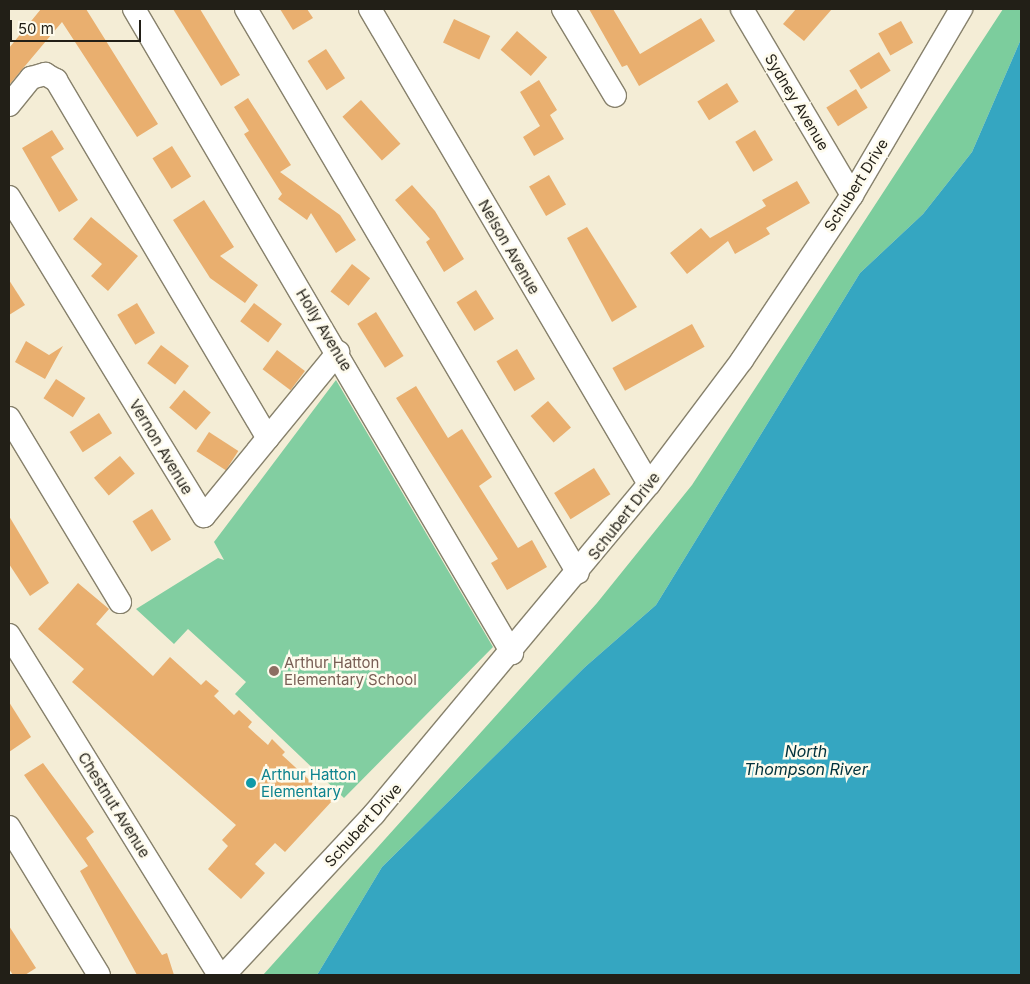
<!DOCTYPE html>
<html>
<head>
<meta charset="utf-8">
<style>
  body { margin:0 }
  #map { position:relative; width:1030px; height:984px; overflow:hidden; background:#f4edd6; font-family:Inter,sans-serif }
  div>[style] { position:absolute }
  .green>* { inset:0; background:#82cea1 }
  .forest>* { inset:0; background:#7ccd9d }
  .water>* { inset:0; background:#35a6c1 }
  .building>* { inset:0; background:#e9af6f; transform-origin:0 0 }
  .roads { filter:drop-shadow(1px 0 #87816c) drop-shadow(-1px 0 #87816c) drop-shadow(0 1px #87816c) drop-shadow(0 -1px #87816c) }
  .minor>* { height:22px; margin:-11px; padding:0 11px; transform-origin:11px; border-radius:11px; background:#fff }
  .dots>* { width:14px; height:14px; translate:-50% -50%; box-sizing:border-box; border:2px solid #fefbed; border-radius:50% }
  span { translate:-50% -50%; white-space:nowrap; text-align:center; line-height:1.15; -webkit-text-stroke:5px #fefbed; paint-order:stroke }
  .street-label { font-size:15px; color:#221f17 }
  .education-label { font-size:15px; color:#785e54 }
  .left { translate:0 -50%; text-align:left }
  .culture-label { font-size:15px; color:#0d838f }
  .water-label { font-size:16px; color:#00323d; font-style:italic }
  .frame { position:absolute; inset:0; border:10px solid #221f17; pointer-events:none }
  .scale { position:absolute; left:10px; top:20px; width:131px; height:22px; box-sizing:border-box; border:2px solid #221f17; border-top:0; padding-left:6px; font-size:15px; line-height:18px; white-space:nowrap; color:#221f17; -webkit-text-stroke:4px #fefbed; paint-order:stroke }
</style>
</head>
<body>
<div id="map">
  <div class="green">
    <div style="clip-path:polygon(336px 380px,493px 647px,344px 798px,235px 694px,246px 682px,188px 629px,174px 644px,136px 609px,218px 558px,224px 560px,214px 542px)"></div>
  </div>
  <div class="forest">
    <div style="clip-path:polygon(1003px 9px,1021px 9px,1021px 39px,972px 152px,923px 214px,860px 273px,656px 605px,585px 667px,382px 867px,317px 975px,263px 975px,597px 603px,692px 485px)"></div>
  </div>
  <div class="water">
    <div style="clip-path:polygon(1021px 39px,1021px 975px,317px 975px,382px 867px,585px 667px,656px 605px,860px 273px,923px 214px,972px 152px)"></div>
  </div>
  <div class="building">
    <div style="clip-path:polygon(41px 9px,86px 9px,158px 124px,137px 137px,62px 22px,9px 85px,9px 48px)"></div>
    <div style="clip-path:polygon(173px 9px,200px 9px,240px 75px,221px 86px)"></div>
    <div style="clip-path:polygon(280px 9px,307px 9px,313px 18px,293px 30px)"></div>
    <div style="clip-path:polygon(589px 9px,613px 9px,640px 54px,701px 18px,715px 41px,639px 86px,627px 65px,622px 67px)"></div>
    <div style="clip-path:polygon(796px 9px,832px 9px,804px 41px,783px 24px)"></div>
    <div style="left:454px;top:19px;width:40px;height:26px;rotate:25deg"></div>
    <div style="left:901px;top:21px;width:25px;height:26px;rotate:61deg"></div>
    <div style="left:517px;top:31px;width:40px;height:25px;rotate:41deg"></div>
    <div style="left:326px;top:49px;width:35px;height:22px;rotate:57deg"></div>
    <div style="left:879px;top:52px;width:22px;height:35px;rotate:58deg"></div>
    <div style="clip-path:polygon(539px 80px,557px 110px,550px 115px,564px 139px,534px 156px,523px 137px,540px 126px,520px 92px)"></div>
    <div style="left:727px;top:83px;width:22px;height:35px;rotate:58deg"></div>
    <div style="left:856px;top:89px;width:22px;height:35px;rotate:58deg"></div>
    <div style="clip-path:polygon(248px 98px,291px 165px,280px 172px,340px 215px,356px 240px,336px 253px,311px 213px,307px 220px,278px 199px,282px 194px,244px 134px,249px 131px,234px 107px)"></div>
    <div style="left:361px;top:100px;width:59px;height:25px;rotate:48deg"></div>
    <div style="clip-path:polygon(52px 130px,64px 149px,51px 157px,78px 200px,59px 212px,22px 148px)"></div>
    <div style="left:755px;top:130px;width:35px;height:23px;rotate:59deg"></div>
    <div style="left:172px;top:146px;width:36px;height:23px;rotate:58deg"></div>
    <div style="left:549px;top:175px;width:34px;height:23px;rotate:60deg"></div>
    <div style="clip-path:polygon(797px 181px,810px 203px,766px 228px,770px 234px,735px 254px,728px 241px,687px 274px,670px 253px,701px 228px,710px 238px,766px 206px,762px 200px)"></div>
    <div style="clip-path:polygon(412px 185px,435px 211px,464px 259px,444px 272px,426px 242px,430px 239px,395px 200px)"></div>
    <div style="clip-path:polygon(204px 200px,234px 247px,220px 256px,258px 285px,245px 303px,210px 278px,173px 220px)"></div>
    <div style="clip-path:polygon(91px 217px,138px 256px,108px 291px,91px 276px,102px 264px,73px 239px)"></div>
    <div style="clip-path:polygon(587px 227px,637px 307px,612px 322px,567px 238px)"></div>
    <div style="left:352px;top:264px;width:23px;height:35px;rotate:38deg"></div>
    <div style="clip-path:polygon(9px 280px,25px 305px,9px 315px)"></div>
    <div style="left:476px;top:290px;width:34px;height:23px;rotate:58deg"></div>
    <div style="left:137px;top:303px;width:35px;height:23px;rotate:59deg"></div>
    <div style="left:254px;top:303px;width:35px;height:23px;rotate:37deg"></div>
    <div style="left:376px;top:312px;width:52px;height:22px;rotate:58deg"></div>
    <div style="left:692px;top:324px;width:26px;height:91px;rotate:61deg"></div>
    <div style="clip-path:polygon(26px 341px,49px 355px,63px 346px,45px 379px,15px 362px)"></div>
    <div style="left:161px;top:345px;width:35px;height:23px;rotate:37deg"></div>
    <div style="left:517px;top:349px;width:35px;height:24px;rotate:59deg"></div>
    <div style="left:277px;top:350px;width:35px;height:24px;rotate:37deg"></div>
    <div style="left:56px;top:379px;width:35px;height:23px;rotate:33deg"></div>
    <div style="clip-path:polygon(416px 386px,448px 438px,462px 429px,492px 477px,479px 486px,518px 548px,532px 540px,547px 567px,507px 590px,491px 563px,498px 559px,396px 398px)"></div>
    <div style="left:184px;top:390px;width:35px;height:23px;rotate:40deg"></div>
    <div style="left:548px;top:401px;width:35px;height:23px;rotate:49deg"></div>
    <div style="left:99px;top:413px;width:24px;height:35px;rotate:57deg"></div>
    <div style="left:209px;top:432px;width:35px;height:23px;rotate:33deg"></div>
    <div style="left:120px;top:456px;width:23px;height:34px;rotate:50deg"></div>
    <div style="left:594px;top:468px;width:31px;height:47px;rotate:58deg"></div>
    <div style="left:152px;top:509px;width:36px;height:23px;rotate:58deg"></div>
    <div style="clip-path:polygon(9px 516px,49px 583px,30px 596px,9px 564px)"></div>
    <div style="clip-path:polygon(78px 583px,109px 609px,96px 624px,153px 676px,170px 657px,201px 685px,206px 680px,219px 691px,214px 696px,234px 715px,239px 710px,252px 722px,248px 727px,268px 745px,272px 739px,285px 752px,282px 755px,332px 801px,285px 852px,275px 843px,255px 864px,265px 873px,241px 899px,208px 869px,228px 846px,222px 840px,236px 825px,72px 682px,84px 669px,38px 629px)"></div>
    <div style="clip-path:polygon(9px 702px,31px 737px,9px 752px)"></div>
    <div style="clip-path:polygon(43px 763px,94px 832px,86px 838px,162px 955px,167px 953px,174px 975px,137px 975px,80px 871px,88px 866px,24px 775px)"></div>
    <div style="clip-path:polygon(9px 926px,36px 968px,25px 975px,13px 975px,9px 969px)"></div>
  </div>
  <div class="roads">
    <div class="minor">
      <div style="left:134px;top:9px;width:747px;rotate:59.59deg"></div>
      <div style="left:246px;top:9px;width:654px;rotate:59.52deg"></div>
      <div style="left:370px;top:9px;width:551px;rotate:59.57deg"></div>
      <div style="left:563px;top:9px;width:101px;rotate:59.1deg"></div>
      <div style="left:742px;top:9px;width:216px;rotate:59.4deg"></div>
      <div style="left:9px;top:105px;width:35px;rotate:-51deg"></div>
      <div style="left:31px;top:78px;width:15px;rotate:-16deg"></div>
      <div style="left:45px;top:74px;width:13px;rotate:29deg"></div>
      <div style="left:56px;top:80px;width:416px;rotate:59.4deg"></div>
      <div style="left:9px;top:197px;width:374px;rotate:58.6deg"></div>
      <div style="left:204px;top:516px;width:212px;rotate:-50.7deg"></div>
      <div style="left:9px;top:418px;width:215px;rotate:58.9deg"></div>
      <div style="left:9px;top:635px;width:400px;rotate:58.3deg"></div>
      <div style="left:9px;top:827px;width:173px;rotate:58.7deg"></div>
      <div style="left:224px;top:975px;width:220px;rotate:-47deg"></div>
      <div style="left:374px;top:814px;width:430px;rotate:-50.2deg"></div>
      <div style="left:649px;top:484px;width:155px;rotate:-53.1deg"></div>
      <div style="left:742px;top:360px;width:198px;rotate:-56.3deg"></div>
      <div style="left:852px;top:195px;width:216px;rotate:-59.6deg"></div>
    </div>
  </div>
  <div class="dots">
    <div style="left:274px;top:671px;background:#8d6e63"></div>
    <div style="left:251px;top:783px;background:#0f9aa8"></div>
  </div>
  <div class="street-label">
    <span style="left:797px;top:102px;rotate:59deg">Sydney Avenue</span>
    <span style="left:856px;top:185px;rotate:-58deg">Schubert Drive</span>
    <span style="left:509px;top:247px;rotate:60deg">Nelson Avenue</span>
    <span style="left:324px;top:330px;rotate:59deg">Holly Avenue</span>
    <span style="left:161px;top:447px;rotate:59deg">Vernon Avenue</span>
    <span style="left:624px;top:516px;rotate:-52deg">Schubert Drive</span>
    <span style="left:114px;top:805px;rotate:58deg">Chestnut Avenue</span>
    <span style="left:363px;top:825px;rotate:-48deg">Schubert Drive</span>
  </div>
  <div class="education-label">
    <span class="left" style="left:284px;top:671px">Arthur Hatton<br>Elementary School</span>
  </div>
  <div class="culture-label">
    <span class="left" style="left:261px;top:783px">Arthur Hatton<br>Elementary</span>
  </div>
  <div class="water-label">
    <span style="left:806px;top:760px">North<br>Thompson River</span>
  </div>
  <div class="frame"></div>
  <div class="scale">50 m</div>
</div>
</body>
</html>
